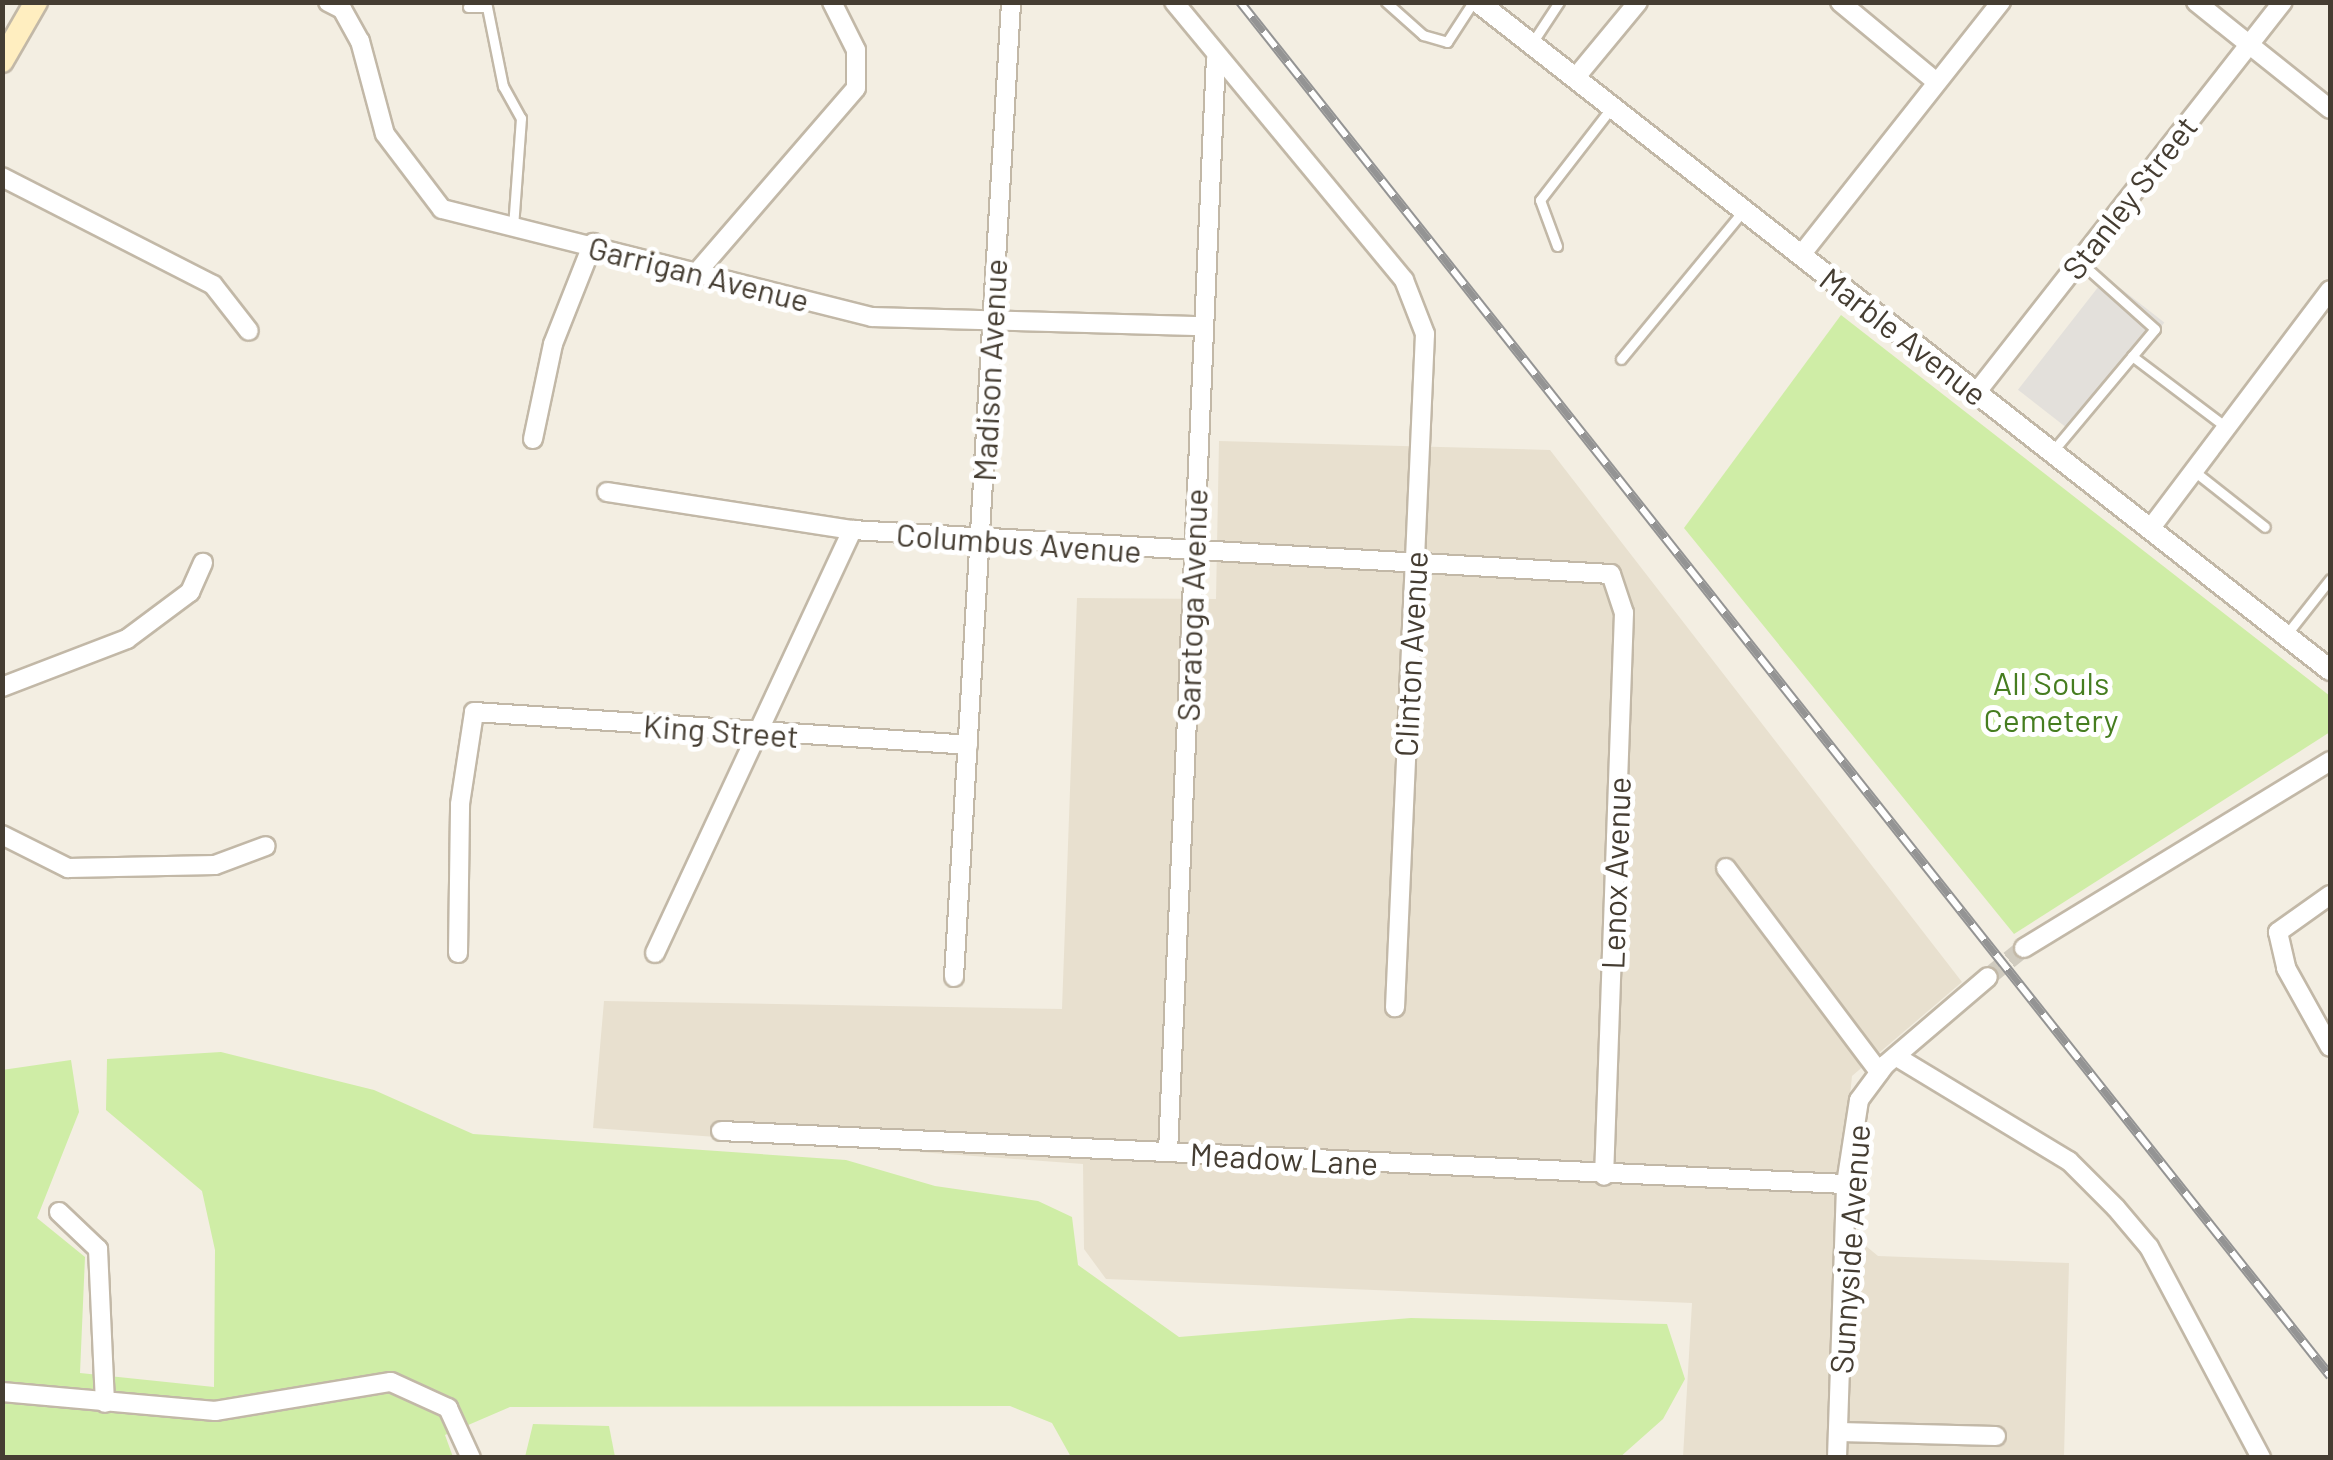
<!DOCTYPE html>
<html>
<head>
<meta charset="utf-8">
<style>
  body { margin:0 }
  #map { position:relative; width:2333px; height:1460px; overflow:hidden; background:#f3eee2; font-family:Barlow,sans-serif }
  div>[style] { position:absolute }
  .residential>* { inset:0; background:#e8e0cf }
  .green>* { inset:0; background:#cfeda6 }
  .parking>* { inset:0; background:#e3e0db; transform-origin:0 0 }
  .minor-tunnel>* { height:18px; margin-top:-9px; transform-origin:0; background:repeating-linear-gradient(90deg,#d0cbbf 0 18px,transparent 0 27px) }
  .roads { filter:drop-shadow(2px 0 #c2b8a7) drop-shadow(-2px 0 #c2b8a7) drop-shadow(0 2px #c2b8a7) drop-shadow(0 -2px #c2b8a7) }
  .service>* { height:9px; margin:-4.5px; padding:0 4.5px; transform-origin:4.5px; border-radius:4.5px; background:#fff }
  .minor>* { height:18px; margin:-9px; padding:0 9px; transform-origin:9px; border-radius:9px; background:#fff }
  .tertiary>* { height:20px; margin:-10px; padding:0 10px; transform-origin:10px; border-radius:10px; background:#fff }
  .secondary>* { height:22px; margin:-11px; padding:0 11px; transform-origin:11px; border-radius:11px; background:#ffeec0 }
  .rail>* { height:10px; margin-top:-5px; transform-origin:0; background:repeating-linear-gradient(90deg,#fff 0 19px,#949494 0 38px); box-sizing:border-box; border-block:2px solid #949494 }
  span { translate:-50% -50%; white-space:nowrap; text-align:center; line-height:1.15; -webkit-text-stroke:10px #fff; paint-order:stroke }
  .street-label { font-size:32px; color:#453d32 }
  .park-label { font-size:32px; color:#467d20 }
  .frame { position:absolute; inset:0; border:5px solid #453d32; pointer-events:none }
</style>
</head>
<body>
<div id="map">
  <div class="residential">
    <div style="clip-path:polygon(1219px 441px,1550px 450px,1962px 982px,1852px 1076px,1837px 1222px,1878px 1256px,2069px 1263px,2064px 1457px,1683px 1457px,1692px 1303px,1106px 1279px,1084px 1249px,1083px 1164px,593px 1128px,604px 1001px,1062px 1009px,1077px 598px,1216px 599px)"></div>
  </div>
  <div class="green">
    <div style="clip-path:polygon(1841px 315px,2330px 696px,2330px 732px,2014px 934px,1684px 528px)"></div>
    <div style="clip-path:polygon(221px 1052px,374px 1090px,473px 1134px,846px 1160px,935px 1186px,1038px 1201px,1072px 1217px,1078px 1265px,1179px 1337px,1411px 1318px,1667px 1324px,1685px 1379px,1663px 1419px,1619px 1458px,1071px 1457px,1052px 1423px,1010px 1406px,510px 1407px,445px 1435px,453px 1457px,3px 1457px,2px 1070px,71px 1060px,79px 1112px,37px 1218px,85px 1257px,80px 1373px,214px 1387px,215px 1250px,202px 1191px,106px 1110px,107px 1059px)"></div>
    <div style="clip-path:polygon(533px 1424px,609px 1426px,615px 1457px,525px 1457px)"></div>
  </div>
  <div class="parking">
    <div style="left:2106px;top:277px;width:74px;height:143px;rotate:38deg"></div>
  </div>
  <div class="minor-tunnel">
    <div style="left:1988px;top:977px;width:46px;rotate:-38.9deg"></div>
  </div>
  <div class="roads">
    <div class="service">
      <div style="left:1386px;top:2px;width:50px;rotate:41.7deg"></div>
      <div style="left:1423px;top:35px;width:25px;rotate:16deg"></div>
      <div style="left:1447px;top:42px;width:48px;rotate:-57deg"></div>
      <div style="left:468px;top:7px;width:19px"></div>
      <div style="left:487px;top:7px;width:81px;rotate:78.6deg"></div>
      <div style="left:503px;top:86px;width:37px;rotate:61deg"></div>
      <div style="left:521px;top:118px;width:109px;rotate:94.2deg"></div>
      <div style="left:1532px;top:43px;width:49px;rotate:-56.6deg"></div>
      <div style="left:1557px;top:246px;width:49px;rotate:-110.3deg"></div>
      <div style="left:1540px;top:200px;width:116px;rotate:-52.3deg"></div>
      <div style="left:2132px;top:356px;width:118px;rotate:37.1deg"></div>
      <div style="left:1621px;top:359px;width:192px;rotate:-50.5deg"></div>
      <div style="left:2052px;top:452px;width:160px;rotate:-50.1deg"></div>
      <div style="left:2155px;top:329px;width:102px;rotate:-138.2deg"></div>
      <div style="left:2194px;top:471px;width:90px;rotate:38.3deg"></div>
      <div style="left:2286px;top:635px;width:71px;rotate:-51.8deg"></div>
    </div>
    <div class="minor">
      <div style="left:328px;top:2px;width:16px;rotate:27deg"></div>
      <div style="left:342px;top:9px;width:37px;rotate:61deg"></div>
      <div style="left:360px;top:41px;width:96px;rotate:75deg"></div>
      <div style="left:385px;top:134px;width:94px;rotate:52.8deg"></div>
      <div style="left:442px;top:209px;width:443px;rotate:14.1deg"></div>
      <div style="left:872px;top:317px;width:331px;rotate:1.6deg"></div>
      <div style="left:1174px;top:2px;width:361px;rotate:50.4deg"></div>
      <div style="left:1404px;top:280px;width:58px;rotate:68.7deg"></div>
      <div style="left:1425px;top:334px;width:674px;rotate:92.55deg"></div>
      <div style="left:1840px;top:2px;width:122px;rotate:39.7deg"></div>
      <div style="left:2196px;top:2px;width:171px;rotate:38.6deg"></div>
      <div style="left:1576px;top:77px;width:97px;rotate:-50.4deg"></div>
      <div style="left:2px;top:177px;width:237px;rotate:27.1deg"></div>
      <div style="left:213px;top:285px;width:58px;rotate:52deg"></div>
      <div style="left:1801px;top:255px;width:323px;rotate:-51.7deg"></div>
      <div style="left:699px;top:270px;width:240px;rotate:-49.2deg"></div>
      <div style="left:856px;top:88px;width:38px;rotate:-90deg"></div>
      <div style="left:856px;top:50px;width:54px;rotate:-116.6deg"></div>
      <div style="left:1976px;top:393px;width:497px;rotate:-51.9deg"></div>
      <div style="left:533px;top:439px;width:97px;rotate:-78.1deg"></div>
      <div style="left:553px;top:344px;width:109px;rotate:-68.4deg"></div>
      <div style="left:607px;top:492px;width:248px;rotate:8.8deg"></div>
      <div style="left:852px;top:530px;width:760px;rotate:3.32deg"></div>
      <div style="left:1611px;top:574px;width:41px;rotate:71.6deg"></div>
      <div style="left:1624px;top:613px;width:563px;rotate:92.03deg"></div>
      <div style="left:2150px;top:529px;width:299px;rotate:-53deg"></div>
      <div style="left:2px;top:687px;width:134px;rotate:-21deg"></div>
      <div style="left:127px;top:639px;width:79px;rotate:-36.7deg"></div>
      <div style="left:190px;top:592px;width:32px;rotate:-66deg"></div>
      <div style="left:2px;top:835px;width:74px;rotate:26.6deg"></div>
      <div style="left:68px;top:868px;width:147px;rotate:-1.2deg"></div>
      <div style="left:215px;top:865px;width:54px;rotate:-20.4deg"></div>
      <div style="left:1726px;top:868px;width:255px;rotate:53.1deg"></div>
      <div style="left:2330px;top:895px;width:64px;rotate:144.6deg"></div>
      <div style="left:2278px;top:932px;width:37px;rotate:77deg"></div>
      <div style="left:2286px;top:968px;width:90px;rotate:60.9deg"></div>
      <div style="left:2024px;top:948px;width:359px;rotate:-31.4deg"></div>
      <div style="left:458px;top:953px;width:149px;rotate:-89.2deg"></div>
      <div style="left:460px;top:804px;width:93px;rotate:-81.3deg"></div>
      <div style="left:474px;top:712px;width:495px;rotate:3.8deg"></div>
      <div style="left:655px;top:953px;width:467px;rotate:-65deg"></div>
      <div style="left:954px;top:977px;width:977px;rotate:-86.65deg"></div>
      <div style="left:1897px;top:1057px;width:201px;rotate:31.2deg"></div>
      <div style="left:2069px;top:1161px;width:66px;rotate:45deg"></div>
      <div style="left:2116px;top:1208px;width:51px;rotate:49.8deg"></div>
      <div style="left:2149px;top:1247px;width:239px;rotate:62deg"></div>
      <div style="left:721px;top:1131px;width:1126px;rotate:2.7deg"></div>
      <div style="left:1168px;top:1152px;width:1094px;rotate:-87.49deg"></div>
      <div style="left:59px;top:1212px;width:54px;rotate:43.5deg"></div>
      <div style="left:98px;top:1249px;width:154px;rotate:87.4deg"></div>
      <div style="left:2px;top:1392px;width:214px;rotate:5.1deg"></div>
      <div style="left:215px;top:1411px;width:178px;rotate:-9.4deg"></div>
      <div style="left:391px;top:1382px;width:63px;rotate:24.5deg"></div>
      <div style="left:448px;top:1408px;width:55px;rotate:65.3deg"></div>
      <div style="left:1839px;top:1432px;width:157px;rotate:1.5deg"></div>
      <div style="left:1837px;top:1458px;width:274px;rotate:-88.1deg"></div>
      <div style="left:1846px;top:1184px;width:85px;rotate:-81.2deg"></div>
      <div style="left:1859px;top:1100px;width:44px;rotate:-53.4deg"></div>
      <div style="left:1885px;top:1065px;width:135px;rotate:-40.5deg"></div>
    </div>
    <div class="tertiary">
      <div style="left:1478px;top:2px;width:1083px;rotate:38.1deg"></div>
    </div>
    <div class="secondary">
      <div style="left:2px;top:61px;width:68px;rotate:-60deg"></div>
    </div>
  </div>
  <div class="rail">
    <div style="left:1240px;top:2px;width:1754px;rotate:51.57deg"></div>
  </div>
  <div class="street-label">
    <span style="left:2129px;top:197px;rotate:-52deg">Stanley Street</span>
    <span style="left:699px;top:273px;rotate:14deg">Garrigan Avenue</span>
    <span style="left:1904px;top:336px;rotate:38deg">Marble Avenue</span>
    <span style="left:989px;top:370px;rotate:-87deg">Madison Avenue</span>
    <span style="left:1019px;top:542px;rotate:4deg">Columbus Avenue</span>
    <span style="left:1191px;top:605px;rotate:-88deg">Saratoga Avenue</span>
    <span style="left:1410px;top:654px;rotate:-87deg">Clinton Avenue</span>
    <span style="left:721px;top:730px;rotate:4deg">King Street</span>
    <span style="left:1615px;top:873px;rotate:-88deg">Lenox Avenue</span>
    <span style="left:1284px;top:1158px;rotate:3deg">Meadow Lane</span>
    <span style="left:1849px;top:1249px;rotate:-86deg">Sunnyside Avenue</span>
  </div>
  <div class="park-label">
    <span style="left:2051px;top:701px">All Souls<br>Cemetery</span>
  </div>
  <div class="frame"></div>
</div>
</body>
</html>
